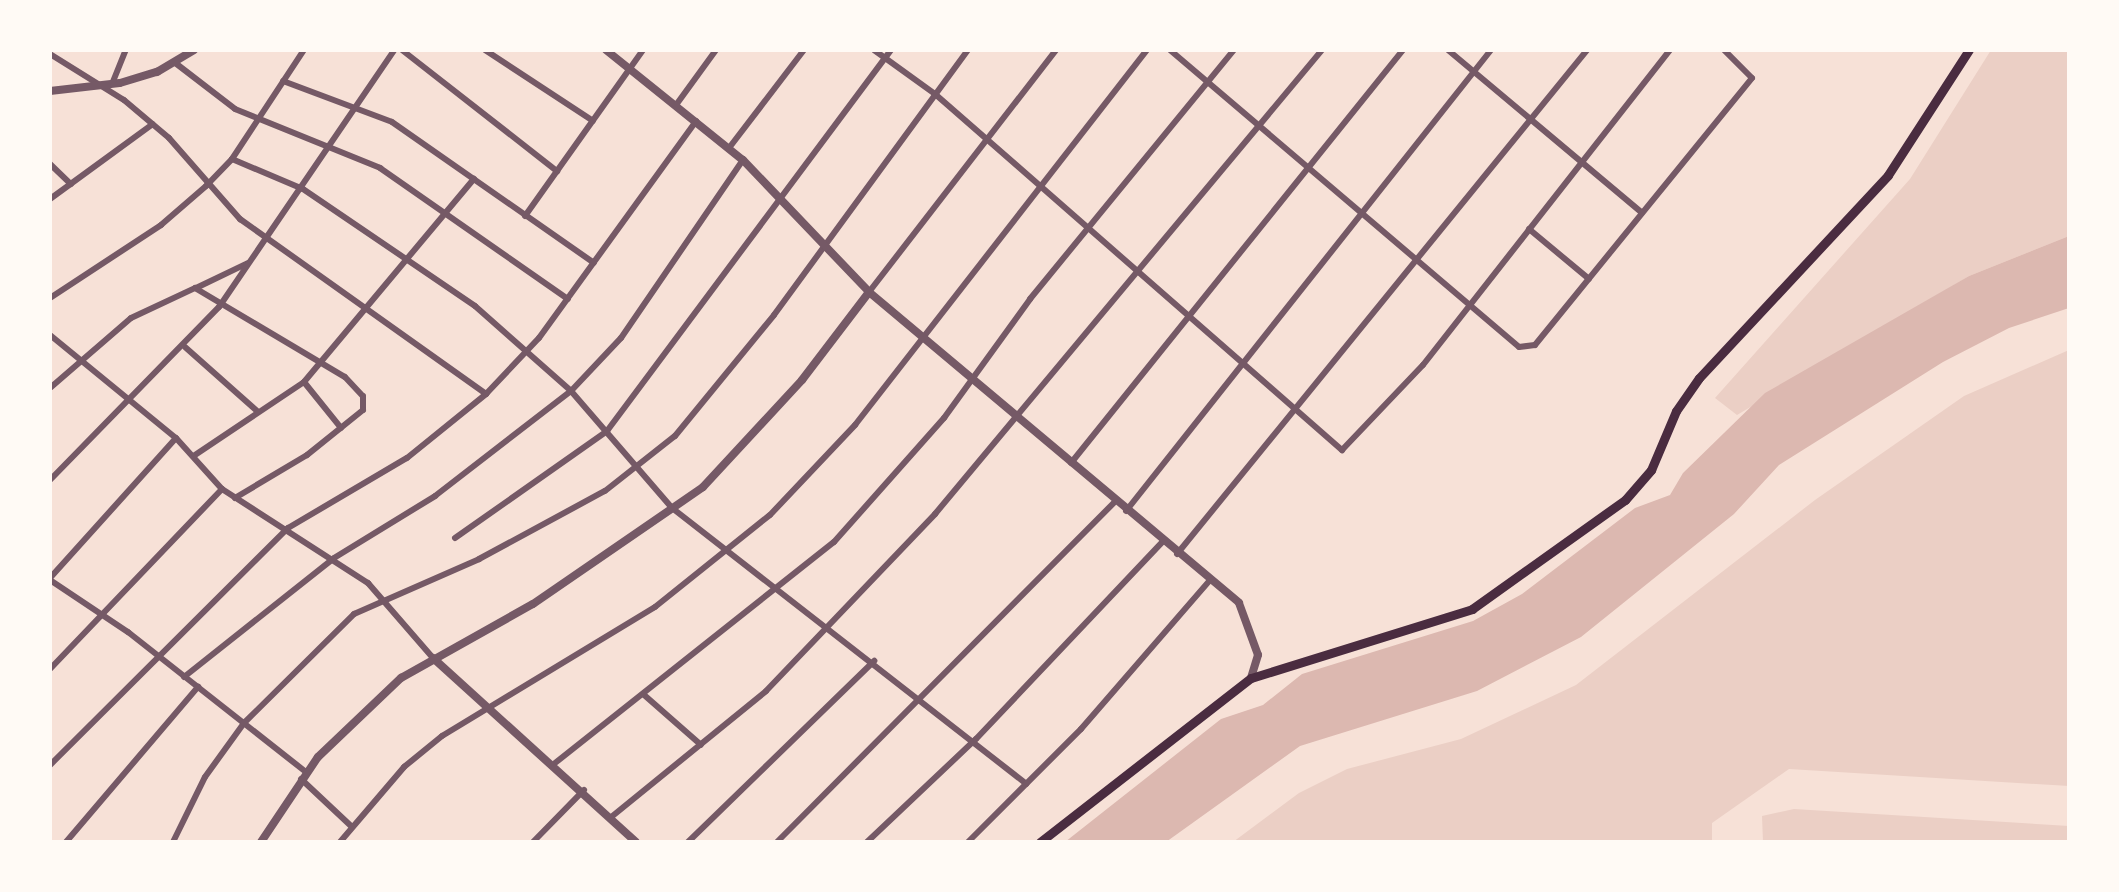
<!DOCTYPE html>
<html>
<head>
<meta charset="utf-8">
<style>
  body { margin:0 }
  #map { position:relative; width:2119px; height:892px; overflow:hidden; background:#f7e1d7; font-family:"PT Serif",serif }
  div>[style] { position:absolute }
  .green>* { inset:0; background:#ebcfc5 }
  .water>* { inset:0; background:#dcb8b0 }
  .minor>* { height:6px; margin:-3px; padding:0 3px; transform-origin:3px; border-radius:3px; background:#755966 }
  .tertiary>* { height:8px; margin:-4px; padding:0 4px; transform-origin:4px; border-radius:4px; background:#755966 }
  .secondary>* { height:9px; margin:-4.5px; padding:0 4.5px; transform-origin:4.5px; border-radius:4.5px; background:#4a2c40 }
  span { translate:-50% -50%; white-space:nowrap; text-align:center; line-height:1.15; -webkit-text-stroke:9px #fffaf5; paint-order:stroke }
  .frame { position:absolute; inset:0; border:52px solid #fffaf5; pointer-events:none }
</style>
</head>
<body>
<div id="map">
  <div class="green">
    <div style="clip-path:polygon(1991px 50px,2069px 50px,2069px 236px,1969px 276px,1737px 415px,1715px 398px,1910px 179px)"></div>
    <div style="clip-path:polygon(2069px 350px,2069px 786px,1789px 769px,1712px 823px,1712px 842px,1233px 842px,1299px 793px,1347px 769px,1461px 739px,1576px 685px,1815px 500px,1964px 396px)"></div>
    <div style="clip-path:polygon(1794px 809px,2069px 826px,2069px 842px,1763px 842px,1762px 816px)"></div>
  </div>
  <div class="water">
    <div style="clip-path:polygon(2069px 236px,2069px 308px,2009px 328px,1943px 362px,1779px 465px,1734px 514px,1581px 637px,1477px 691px,1300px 746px,1166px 842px,1065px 842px,1221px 719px,1263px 705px,1302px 674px,1473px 621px,1522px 594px,1635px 508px,1670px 495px,1683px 473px,1765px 393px,1969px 276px)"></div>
  </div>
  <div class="minor">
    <div style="left:402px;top:50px;width:197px;rotate:38deg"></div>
    <div style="left:485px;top:50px;width:129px;rotate:33.3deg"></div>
    <div style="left:874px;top:50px;width:75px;rotate:35.8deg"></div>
    <div style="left:935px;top:94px;width:541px;rotate:41.18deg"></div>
    <div style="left:1342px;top:450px;width:117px;rotate:-46.4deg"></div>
    <div style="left:1423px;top:365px;width:400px;rotate:-51.9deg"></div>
    <div style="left:1170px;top:50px;width:458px;rotate:40.4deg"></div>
    <div style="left:1519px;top:347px;width:16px;rotate:-7deg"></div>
    <div style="left:1535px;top:345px;width:344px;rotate:-50.9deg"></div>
    <div style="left:1752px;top:78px;width:40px;rotate:-135deg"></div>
    <div style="left:1448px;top:50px;width:253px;rotate:40deg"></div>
    <div style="left:50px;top:54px;width:87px;rotate:31.9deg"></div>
    <div style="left:124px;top:100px;width:59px;rotate:40.2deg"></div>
    <div style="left:169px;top:138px;width:108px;rotate:48.8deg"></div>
    <div style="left:240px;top:219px;width:302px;rotate:35.4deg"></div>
    <div style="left:174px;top:62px;width:77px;rotate:37.6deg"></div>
    <div style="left:235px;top:109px;width:157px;rotate:22.1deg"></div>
    <div style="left:380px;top:168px;width:229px;rotate:34.9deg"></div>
    <div style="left:283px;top:81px;width:116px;rotate:20.6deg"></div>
    <div style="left:392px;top:122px;width:246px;rotate:34.9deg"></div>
    <div style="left:112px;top:84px;width:37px;rotate:-68deg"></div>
    <div style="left:676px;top:105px;width:68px;rotate:-54deg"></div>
    <div style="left:729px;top:148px;width:123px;rotate:-52.6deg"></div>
    <div style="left:232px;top:159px;width:77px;rotate:22.9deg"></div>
    <div style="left:303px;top:189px;width:208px;rotate:34.2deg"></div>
    <div style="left:475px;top:306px;width:128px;rotate:41.5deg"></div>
    <div style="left:571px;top:391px;width:155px;rotate:49.2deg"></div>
    <div style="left:672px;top:508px;width:449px;rotate:37.9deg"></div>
    <div style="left:50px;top:164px;width:29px;rotate:44deg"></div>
    <div style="left:50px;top:199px;width:127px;rotate:-36.1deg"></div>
    <div style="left:525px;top:216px;width:204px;rotate:-54.6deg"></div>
    <div style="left:1529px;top:229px;width:78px;rotate:39.8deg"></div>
    <div style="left:196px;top:288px;width:58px;rotate:-25.7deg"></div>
    <div style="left:869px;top:292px;width:306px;rotate:-52.3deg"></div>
    <div style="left:50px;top:298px;width:133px;rotate:-33.3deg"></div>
    <div style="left:161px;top:225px;width:60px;rotate:-40.9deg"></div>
    <div style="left:206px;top:186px;width:37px;rotate:-46deg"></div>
    <div style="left:232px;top:159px;width:131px;rotate:-56.6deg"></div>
    <div style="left:50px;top:335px;width:163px;rotate:39.3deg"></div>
    <div style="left:176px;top:438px;width:69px;rotate:48deg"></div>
    <div style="left:222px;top:489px;width:174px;rotate:32.8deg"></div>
    <div style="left:368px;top:583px;width:99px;rotate:49.1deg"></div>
    <div style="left:185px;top:347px;width:96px;rotate:41.6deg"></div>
    <div style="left:304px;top:382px;width:59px;rotate:51.2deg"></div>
    <div style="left:50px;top:388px;width:107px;rotate:-40.8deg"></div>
    <div style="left:131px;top:318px;width:71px;rotate:-25.1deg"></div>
    <div style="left:195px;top:288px;width:174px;rotate:30.7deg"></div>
    <div style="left:345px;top:377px;width:26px;rotate:47deg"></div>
    <div style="left:363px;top:396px;width:14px;rotate:90deg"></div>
    <div style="left:363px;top:410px;width:72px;rotate:141.2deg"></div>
    <div style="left:307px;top:455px;width:84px;rotate:149.2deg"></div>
    <div style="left:195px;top:455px;width:131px;rotate:-33.8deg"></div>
    <div style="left:304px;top:382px;width:265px;rotate:-50.1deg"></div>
    <div style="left:1071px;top:463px;width:530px;rotate:-51.21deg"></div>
    <div style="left:50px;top:480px;width:242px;rotate:-45.7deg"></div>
    <div style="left:219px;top:307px;width:311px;rotate:-55.7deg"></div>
    <div style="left:1126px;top:511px;width:588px;rotate:-51.63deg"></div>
    <div style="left:455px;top:538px;width:186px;rotate:-35.1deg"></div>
    <div style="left:607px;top:431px;width:475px;rotate:-53.3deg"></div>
    <div style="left:1177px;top:554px;width:650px;rotate:-50.87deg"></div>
    <div style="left:50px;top:578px;width:188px;rotate:-48deg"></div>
    <div style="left:50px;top:580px;width:94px;rotate:33.7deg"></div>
    <div style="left:128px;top:632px;width:226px;rotate:38.2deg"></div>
    <div style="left:50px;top:669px;width:249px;rotate:-46.3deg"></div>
    <div style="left:184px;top:677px;width:191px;rotate:-38.4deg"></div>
    <div style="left:334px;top:558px;width:119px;rotate:-31.5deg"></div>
    <div style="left:435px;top:496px;width:172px;rotate:-37.7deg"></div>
    <div style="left:571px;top:391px;width:73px;rotate:-46.7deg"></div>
    <div style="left:621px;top:338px;width:216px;rotate:-55.6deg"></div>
    <div style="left:643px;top:694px;width:77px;rotate:41.3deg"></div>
    <div style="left:555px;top:763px;width:356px;rotate:-38.4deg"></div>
    <div style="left:834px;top:542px;width:166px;rotate:-48.4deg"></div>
    <div style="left:944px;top:418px;width:147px;rotate:-54.1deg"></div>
    <div style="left:1030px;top:299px;width:322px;rotate:-50.7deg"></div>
    <div style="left:50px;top:765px;width:336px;rotate:-44.9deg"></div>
    <div style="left:288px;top:528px;width:138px;rotate:-30.5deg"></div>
    <div style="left:407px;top:458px;width:102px;rotate:-39deg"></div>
    <div style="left:486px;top:394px;width:77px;rotate:-46.6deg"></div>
    <div style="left:539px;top:338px;width:268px;rotate:-54.1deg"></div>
    <div style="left:301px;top:779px;width:69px;rotate:43.2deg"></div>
    <div style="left:610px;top:818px;width:201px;rotate:-39.1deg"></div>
    <div style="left:766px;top:691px;width:245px;rotate:-46.3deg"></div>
    <div style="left:935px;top:514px;width:604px;rotate:-50.17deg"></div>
    <div style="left:66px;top:842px;width:204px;rotate:-49.6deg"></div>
    <div style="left:173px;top:842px;width:72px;rotate:-63.8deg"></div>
    <div style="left:205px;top:777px;width:67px;rotate:-54.2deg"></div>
    <div style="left:244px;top:723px;width:155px;rotate:-44.7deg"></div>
    <div style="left:354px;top:614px;width:137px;rotate:-23.7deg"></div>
    <div style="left:479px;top:559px;width:143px;rotate:-28.4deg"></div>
    <div style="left:605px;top:491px;width:89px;rotate:-38.2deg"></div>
    <div style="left:675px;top:436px;width:156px;rotate:-50.7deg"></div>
    <div style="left:774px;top:315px;width:328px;rotate:-53.8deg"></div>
    <div style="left:340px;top:842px;width:99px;rotate:-49.5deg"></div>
    <div style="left:404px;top:767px;width:49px;rotate:-39.2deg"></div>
    <div style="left:442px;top:736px;width:249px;rotate:-31.2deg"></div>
    <div style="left:655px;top:607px;width:147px;rotate:-38.7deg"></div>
    <div style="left:770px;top:515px;width:124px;rotate:-46.6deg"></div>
    <div style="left:855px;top:425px;width:475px;rotate:-52.1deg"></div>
    <div style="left:533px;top:842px;width:73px;rotate:-45.6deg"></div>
    <div style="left:688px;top:842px;width:260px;rotate:-44.2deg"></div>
    <div style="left:777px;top:842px;width:479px;rotate:-45.2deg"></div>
    <div style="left:867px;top:842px;width:150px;rotate:-43.4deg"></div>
    <div style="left:976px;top:739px;width:271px;rotate:-46.6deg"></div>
    <div style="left:968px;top:842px;width:160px;rotate:-45deg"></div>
    <div style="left:1081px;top:729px;width:197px;rotate:-49.1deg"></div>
  </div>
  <div class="tertiary">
    <div style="left:606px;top:50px;width:176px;rotate:38.8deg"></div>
    <div style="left:743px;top:160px;width:182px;rotate:46.3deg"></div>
    <div style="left:869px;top:292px;width:483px;rotate:40deg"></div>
    <div style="left:1239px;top:603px;width:55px;rotate:69.9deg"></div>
    <div style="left:1258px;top:655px;width:24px;rotate:107deg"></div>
    <div style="left:50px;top:91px;width:70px;rotate:-6.5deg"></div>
    <div style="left:120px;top:83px;width:39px;rotate:-17deg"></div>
    <div style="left:157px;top:72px;width:43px;rotate:-30.7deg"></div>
    <div style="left:433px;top:658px;width:274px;rotate:42.2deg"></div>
    <div style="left:261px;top:842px;width:102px;rotate:-56.2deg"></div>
    <div style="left:318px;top:757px;width:115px;rotate:-43.6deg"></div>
    <div style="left:401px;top:678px;width:151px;rotate:-29.3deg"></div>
    <div style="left:533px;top:604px;width:206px;rotate:-34.5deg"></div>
    <div style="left:703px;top:487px;width:146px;rotate:-47.2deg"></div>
    <div style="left:802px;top:380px;width:111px;rotate:-52.7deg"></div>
  </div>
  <div class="secondary">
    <div style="left:1040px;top:842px;width:267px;rotate:-37.9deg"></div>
    <div style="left:1251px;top:678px;width:232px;rotate:-17.3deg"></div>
    <div style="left:1472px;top:609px;width:188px;rotate:-35.5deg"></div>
    <div style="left:1625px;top:500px;width:40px;rotate:-49deg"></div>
    <div style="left:1651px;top:470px;width:64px;rotate:-67deg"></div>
    <div style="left:1676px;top:411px;width:40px;rotate:-55.1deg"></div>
    <div style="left:1699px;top:378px;width:277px;rotate:-47deg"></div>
    <div style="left:1888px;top:175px;width:149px;rotate:-57.1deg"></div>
  </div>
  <div class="frame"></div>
</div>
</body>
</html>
